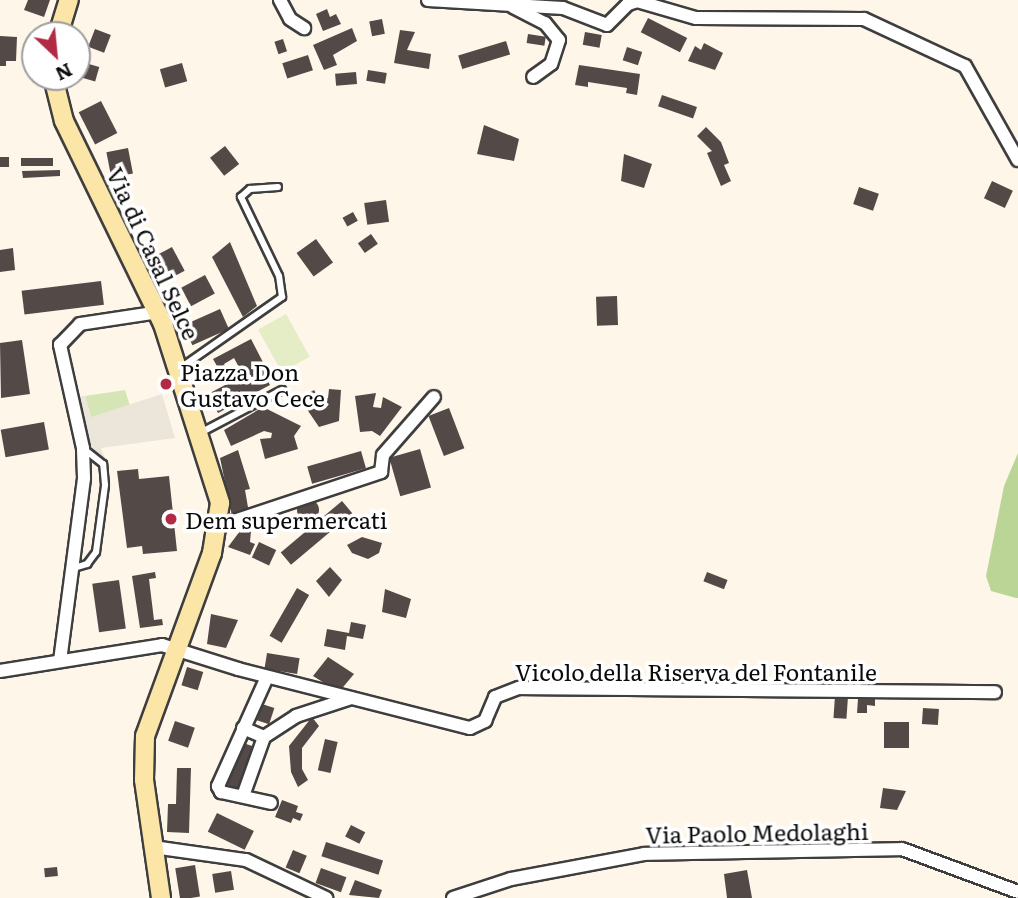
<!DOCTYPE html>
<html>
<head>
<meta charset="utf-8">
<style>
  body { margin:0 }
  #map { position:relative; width:1018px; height:898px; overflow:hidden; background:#fef7e9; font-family:Literata,serif }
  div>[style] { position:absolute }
  .green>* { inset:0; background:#d5e5b6 }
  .forest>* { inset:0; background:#bbd596 }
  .pitch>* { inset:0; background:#e5edc7; transform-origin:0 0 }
  .plaza>* { inset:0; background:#ece5da }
  .building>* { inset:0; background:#534a48; transform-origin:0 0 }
  .round { border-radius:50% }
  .roads { filter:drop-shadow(2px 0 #3e3e3e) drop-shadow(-2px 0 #3e3e3e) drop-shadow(0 2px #3e3e3e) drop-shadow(0 -2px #3e3e3e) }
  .lane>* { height:6px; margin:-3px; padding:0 3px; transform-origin:3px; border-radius:3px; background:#fff }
  .street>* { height:12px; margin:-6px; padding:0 6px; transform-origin:6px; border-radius:6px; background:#fff }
  .secondary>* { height:18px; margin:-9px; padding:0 9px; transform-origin:9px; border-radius:9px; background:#fbe6a8 }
  .dots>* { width:19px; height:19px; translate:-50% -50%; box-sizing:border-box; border:4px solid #fff; border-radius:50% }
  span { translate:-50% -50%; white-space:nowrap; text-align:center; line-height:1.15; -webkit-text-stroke:7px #fff; paint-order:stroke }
  .street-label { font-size:23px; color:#0b0b0b }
  .poi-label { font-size:23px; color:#0b0b0b }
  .left { translate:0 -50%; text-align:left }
  .north { position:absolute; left:21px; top:21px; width:70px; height:70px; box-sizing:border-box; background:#fff; border:2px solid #9d9d9d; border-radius:50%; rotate:154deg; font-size:19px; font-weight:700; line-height:28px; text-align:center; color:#0b0b0b }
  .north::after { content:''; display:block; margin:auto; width:24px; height:32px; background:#b22b44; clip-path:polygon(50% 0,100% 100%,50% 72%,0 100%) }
</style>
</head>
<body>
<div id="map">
  <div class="green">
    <div style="clip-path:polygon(125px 390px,130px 406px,91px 418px,85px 396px)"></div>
  </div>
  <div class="forest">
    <div style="clip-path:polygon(1018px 453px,1018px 598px,1016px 598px,991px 591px,986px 576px,1004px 486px)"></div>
  </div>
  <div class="pitch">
    <div style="left:286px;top:314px;width:49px;height:32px;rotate:61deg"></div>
  </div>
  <div class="plaza">
    <div style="clip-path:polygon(162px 394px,175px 438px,101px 448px,105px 458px,84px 447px,72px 397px,85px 396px,91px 417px)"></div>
  </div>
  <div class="building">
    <div style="clip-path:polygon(28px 0,50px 0,44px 17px,24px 10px)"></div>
    <div style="clip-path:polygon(327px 9px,330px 17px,336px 14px,341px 24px,323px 31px,316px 14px)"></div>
    <div style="left:648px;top:18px;width:44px;height:16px;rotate:27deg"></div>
    <div style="left:382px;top:19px;width:15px;height:13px;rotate:79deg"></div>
    <div style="clip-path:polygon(352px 28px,357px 41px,333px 55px,337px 65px,324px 70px,313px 45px)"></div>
    <div style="left:95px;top:29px;width:17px;height:19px;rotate:21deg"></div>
    <div style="clip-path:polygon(400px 30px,415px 32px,407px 50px,431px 54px,429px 69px,394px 63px)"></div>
    <div style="left:585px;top:32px;width:17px;height:13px;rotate:10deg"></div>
    <div style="left:528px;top:34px;width:18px;height:9px;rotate:9deg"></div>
    <div style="clip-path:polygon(0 36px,17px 37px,16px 61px,6px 61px,6px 66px,0 66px)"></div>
    <div style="left:283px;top:39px;width:13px;height:9px;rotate:72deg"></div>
    <div style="left:506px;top:41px;width:14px;height:50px;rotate:73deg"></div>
    <div style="clip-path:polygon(704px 43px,723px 53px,715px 70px,688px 61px,695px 46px,701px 50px)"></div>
    <div style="left:627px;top:47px;width:16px;height:14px;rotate:18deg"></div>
    <div style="left:308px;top:55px;width:16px;height:27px;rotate:72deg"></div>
    <div style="left:82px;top:62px;width:18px;height:15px;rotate:16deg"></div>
    <div style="left:182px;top:63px;width:19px;height:23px;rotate:74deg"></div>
    <div style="clip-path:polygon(579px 65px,640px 74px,637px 95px,626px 93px,627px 88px,588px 82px,588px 87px,575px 85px)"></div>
    <div style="left:368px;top:70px;width:19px;height:11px;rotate:9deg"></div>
    <div style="left:356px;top:72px;width:12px;height:21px;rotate:85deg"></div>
    <div style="left:662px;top:95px;width:37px;height:12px;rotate:19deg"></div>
    <div style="left:101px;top:101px;width:36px;height:25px;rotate:63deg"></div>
    <div style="clip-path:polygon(484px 125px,519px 139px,514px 161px,477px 154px)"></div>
    <div style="clip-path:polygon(706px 127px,721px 142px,729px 163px,724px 165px,731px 181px,721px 186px,707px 153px,712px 151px,697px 136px)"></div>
    <div style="left:225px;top:146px;width:23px;height:19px;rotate:52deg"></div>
    <div style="left:128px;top:148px;width:26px;height:22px;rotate:79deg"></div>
    <div style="clip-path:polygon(624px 154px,652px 164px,644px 188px,621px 181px)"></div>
    <div style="left:0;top:157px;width:9px;height:10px"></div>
    <div style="left:53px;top:158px;width:8px;height:32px;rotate:90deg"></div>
    <div style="clip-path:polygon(60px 170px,60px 176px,23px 178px,22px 171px)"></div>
    <div style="left:992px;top:181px;width:23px;height:19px;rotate:25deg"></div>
    <div style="left:859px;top:187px;width:21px;height:18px;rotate:19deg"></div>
    <div style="left:386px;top:200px;width:22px;height:22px;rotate:82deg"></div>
    <div style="left:353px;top:212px;width:10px;height:12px;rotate:61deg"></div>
    <div style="left:371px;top:234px;width:12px;height:16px;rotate:55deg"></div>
    <div style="left:316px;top:239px;width:29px;height:24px;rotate:54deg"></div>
    <div style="clip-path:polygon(230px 242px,257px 306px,243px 317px,212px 257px)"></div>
    <div style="left:172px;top:247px;width:27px;height:20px;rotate:62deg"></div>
    <div style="clip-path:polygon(13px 248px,15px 270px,0 272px,0 250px)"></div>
    <div style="left:205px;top:275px;width:21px;height:27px;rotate:62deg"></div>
    <div style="left:101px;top:281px;width:24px;height:80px;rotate:83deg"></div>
    <div style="left:617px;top:296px;width:29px;height:21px;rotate:88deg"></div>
    <div style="left:220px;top:309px;width:22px;height:40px;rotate:66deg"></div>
    <div style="clip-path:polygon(evenodd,251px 339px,268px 372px,264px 374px,270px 385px,218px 413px,208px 394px,227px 384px,213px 359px,251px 339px,234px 358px,242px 373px,232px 379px,224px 364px,234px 358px)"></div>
    <div style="clip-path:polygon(22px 340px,30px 394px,1px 398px,0 343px)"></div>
    <div style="clip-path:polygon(329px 389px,341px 390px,339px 421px,319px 427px,300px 399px,314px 390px,319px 398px,328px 398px)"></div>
    <div style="clip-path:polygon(376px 393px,373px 407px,381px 408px,383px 397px,402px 407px,380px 436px,372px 431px,360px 432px,355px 396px)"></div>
    <div style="clip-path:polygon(263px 407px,301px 426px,294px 436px,298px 449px,265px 459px,260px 439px,271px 438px,272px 433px,264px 431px,231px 446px,224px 430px)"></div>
    <div style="left:449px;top:408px;width:43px;height:22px;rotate:69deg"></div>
    <div style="left:44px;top:422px;width:28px;height:44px;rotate:80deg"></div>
    <div style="left:420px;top:449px;width:40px;height:32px;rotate:74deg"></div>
    <div style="clip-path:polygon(238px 450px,250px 489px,245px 490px,249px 513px,232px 516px,220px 458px)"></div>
    <div style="left:361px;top:451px;width:18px;height:56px;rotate:74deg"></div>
    <div style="clip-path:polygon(138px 469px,139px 479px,169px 476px,177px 551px,143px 554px,142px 546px,127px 548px,117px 471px)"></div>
    <div class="round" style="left:297px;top:499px;width:22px;height:22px"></div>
    <div style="left:342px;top:501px;width:16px;height:80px;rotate:50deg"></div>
    <div style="clip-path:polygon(243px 527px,251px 531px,250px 542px,255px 544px,250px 555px,228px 547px)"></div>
    <div style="clip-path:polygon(362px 537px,382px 543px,379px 553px,368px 559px,352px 553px,347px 545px)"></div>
    <div style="left:259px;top:542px;width:19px;height:17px;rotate:25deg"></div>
    <div style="clip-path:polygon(330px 567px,342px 580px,329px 597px,316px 581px)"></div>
    <div style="clip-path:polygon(155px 572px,156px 578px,149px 579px,154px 620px,162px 619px,163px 625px,140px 628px,132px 576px)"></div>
    <div style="left:707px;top:572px;width:22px;height:10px;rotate:21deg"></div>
    <div style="left:119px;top:580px;width:49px;height:27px;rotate:82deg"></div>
    <div style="left:297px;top:588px;width:14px;height:55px;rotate:30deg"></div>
    <div style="clip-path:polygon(385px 589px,411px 599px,406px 618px,382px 612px)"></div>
    <div style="clip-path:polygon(211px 614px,238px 620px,226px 648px,207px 644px)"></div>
    <div style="clip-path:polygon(351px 622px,366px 625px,363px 639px,347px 636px,345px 650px,324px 646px,327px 629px,349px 633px)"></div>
    <div style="left:267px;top:653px;width:33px;height:16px;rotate:9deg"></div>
    <div style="clip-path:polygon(328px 657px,354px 674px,339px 692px,313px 676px)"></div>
    <div style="left:187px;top:667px;width:17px;height:19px;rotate:17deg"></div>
    <div style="left:835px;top:696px;width:13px;height:22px;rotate:4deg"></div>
    <div style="clip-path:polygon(858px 699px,875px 699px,875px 706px,867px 705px,867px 713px,857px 713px)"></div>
    <div style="left:262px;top:704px;width:13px;height:17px;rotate:18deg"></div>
    <div style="left:923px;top:708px;width:16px;height:16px;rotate:4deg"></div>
    <div style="clip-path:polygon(312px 717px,319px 726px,302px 748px,302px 769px,308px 780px,298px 787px,291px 772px,289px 746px)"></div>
    <div style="left:175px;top:721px;width:21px;height:21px;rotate:19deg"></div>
    <div style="left:884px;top:722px;width:25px;height:26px"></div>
    <div style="left:325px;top:739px;width:13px;height:32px;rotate:13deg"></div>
    <div style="left:237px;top:741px;width:16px;height:46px;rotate:18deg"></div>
    <div style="clip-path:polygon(177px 768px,191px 768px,189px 833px,167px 832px,168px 804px,176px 804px)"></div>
    <div style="clip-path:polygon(883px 788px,906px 791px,897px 810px,880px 808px)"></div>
    <div style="clip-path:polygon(282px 800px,298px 806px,296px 812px,303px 814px,300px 821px,293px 818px,291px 823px,275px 817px)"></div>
    <div style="left:217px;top:813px;width:41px;height:21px;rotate:26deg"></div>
    <div style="left:351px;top:825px;width:16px;height:13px;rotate:27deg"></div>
    <div style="left:326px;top:842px;width:60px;height:15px;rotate:18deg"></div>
    <div style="left:293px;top:850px;width:15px;height:19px;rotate:23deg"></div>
    <div style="left:195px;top:865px;width:32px;height:20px;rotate:81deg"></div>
    <div style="left:57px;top:867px;width:9px;height:13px;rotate:84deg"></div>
    <div style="left:321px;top:868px;width:27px;height:16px;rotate:20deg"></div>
    <div style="clip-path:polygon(747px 870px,752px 898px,727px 898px,724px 874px)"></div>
    <div style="left:231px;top:871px;width:19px;height:19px;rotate:81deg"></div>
    <div style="clip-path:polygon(355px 880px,382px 890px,379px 898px,349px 895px)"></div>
  </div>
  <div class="roads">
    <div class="lane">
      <div style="left:179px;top:369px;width:126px;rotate:-35deg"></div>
      <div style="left:282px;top:297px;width:21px;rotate:-98deg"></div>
      <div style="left:279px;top:276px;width:88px;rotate:-115.7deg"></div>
      <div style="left:241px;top:197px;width:12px;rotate:-42deg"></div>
      <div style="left:250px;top:189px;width:28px;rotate:-4deg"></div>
      <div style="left:200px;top:433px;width:93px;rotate:-27.7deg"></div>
      <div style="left:74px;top:568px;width:14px;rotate:-17deg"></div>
      <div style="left:87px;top:564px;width:15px;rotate:-53deg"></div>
      <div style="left:96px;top:552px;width:68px;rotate:-82.3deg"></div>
      <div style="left:105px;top:485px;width:21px;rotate:-95deg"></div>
      <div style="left:103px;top:464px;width:24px;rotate:-142deg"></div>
    </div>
    <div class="street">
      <div style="left:280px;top:0;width:21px;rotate:62deg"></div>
      <div style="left:290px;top:19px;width:17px;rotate:33deg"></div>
      <div style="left:428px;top:0;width:135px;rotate:3.4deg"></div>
      <div style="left:563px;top:8px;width:47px;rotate:21.1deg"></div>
      <div style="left:607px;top:25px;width:30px;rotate:-45deg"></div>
      <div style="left:628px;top:4px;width:9px;rotate:-18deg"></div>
      <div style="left:637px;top:1px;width:61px;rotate:16.1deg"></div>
      <div style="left:696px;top:18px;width:168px;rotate:0.3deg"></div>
      <div style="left:864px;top:19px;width:111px;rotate:25deg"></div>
      <div style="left:965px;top:66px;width:108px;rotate:60.6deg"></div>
      <div style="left:513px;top:7px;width:36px;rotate:27deg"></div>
      <div style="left:545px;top:23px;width:22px;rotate:51deg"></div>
      <div style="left:559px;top:40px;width:25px;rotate:108deg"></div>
      <div style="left:551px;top:64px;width:22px;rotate:144deg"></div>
      <div style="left:219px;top:526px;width:171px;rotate:-18.4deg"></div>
      <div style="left:381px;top:472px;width:17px;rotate:-83deg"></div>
      <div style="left:383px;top:455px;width:77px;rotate:-48.7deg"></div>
      <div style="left:60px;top:661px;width:185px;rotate:-82.5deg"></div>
      <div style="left:84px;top:478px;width:30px;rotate:-92deg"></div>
      <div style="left:83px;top:448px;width:106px;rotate:-102.6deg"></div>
      <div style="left:60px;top:345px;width:29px;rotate:-46deg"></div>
      <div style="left:80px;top:324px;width:80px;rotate:-8.6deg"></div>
      <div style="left:0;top:671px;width:164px;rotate:-9.1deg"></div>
      <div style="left:162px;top:645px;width:80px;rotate:17.5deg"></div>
      <div style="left:238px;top:669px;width:239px;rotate:14.3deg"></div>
      <div style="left:470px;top:728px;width:17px;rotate:-25deg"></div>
      <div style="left:485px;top:721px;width:26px;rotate:-67deg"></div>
      <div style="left:495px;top:697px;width:26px;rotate:-21deg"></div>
      <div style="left:519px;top:688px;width:476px;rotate:0.5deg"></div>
      <div style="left:267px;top:677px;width:120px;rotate:114.2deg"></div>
      <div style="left:218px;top:786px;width:7px;rotate:63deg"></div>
      <div style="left:221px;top:792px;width:51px;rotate:12.4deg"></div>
      <div style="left:243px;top:728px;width:23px;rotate:23deg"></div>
      <div style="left:264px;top:737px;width:38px;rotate:-33deg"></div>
      <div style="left:296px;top:716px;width:58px;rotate:-18.1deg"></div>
      <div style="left:243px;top:796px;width:63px;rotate:-70.4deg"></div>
      <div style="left:153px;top:847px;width:94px;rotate:8deg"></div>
      <div style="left:246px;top:860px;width:89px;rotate:25.4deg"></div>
      <div style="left:453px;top:898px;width:61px;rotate:-18.1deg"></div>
      <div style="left:511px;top:879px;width:135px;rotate:-10.6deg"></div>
      <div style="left:644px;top:854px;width:258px;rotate:-1.1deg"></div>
      <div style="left:902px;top:849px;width:124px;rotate:20.3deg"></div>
    </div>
    <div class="secondary">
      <div style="left:58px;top:35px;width:37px;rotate:-73deg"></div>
      <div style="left:53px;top:77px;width:45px;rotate:76deg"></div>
      <div style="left:64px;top:121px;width:226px;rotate:64deg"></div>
      <div style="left:163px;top:324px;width:188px;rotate:72.3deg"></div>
      <div style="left:220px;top:503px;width:51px;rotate:99.1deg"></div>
      <div style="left:212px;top:553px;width:195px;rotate:110.1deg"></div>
      <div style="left:145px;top:736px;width:44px;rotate:91.3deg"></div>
      <div style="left:144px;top:780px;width:119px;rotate:81.8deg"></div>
    </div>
  </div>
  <div class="dots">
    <div style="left:166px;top:384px;background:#b22b44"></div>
    <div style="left:171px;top:519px;background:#b22b44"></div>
  </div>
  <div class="street-label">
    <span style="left:154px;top:253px;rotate:65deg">Via di Casal Selce</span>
    <span style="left:696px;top:671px">Vicolo della Riserva del Fontanile</span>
    <span style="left:757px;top:832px;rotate:-1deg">Via Paolo Medolaghi</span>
  </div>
  <div class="poi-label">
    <span class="left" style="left:180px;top:384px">Piazza Don<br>Gustavo Cece</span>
    <span class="left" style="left:185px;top:519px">Dem supermercati</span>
  </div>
  <div class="north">N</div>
</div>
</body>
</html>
